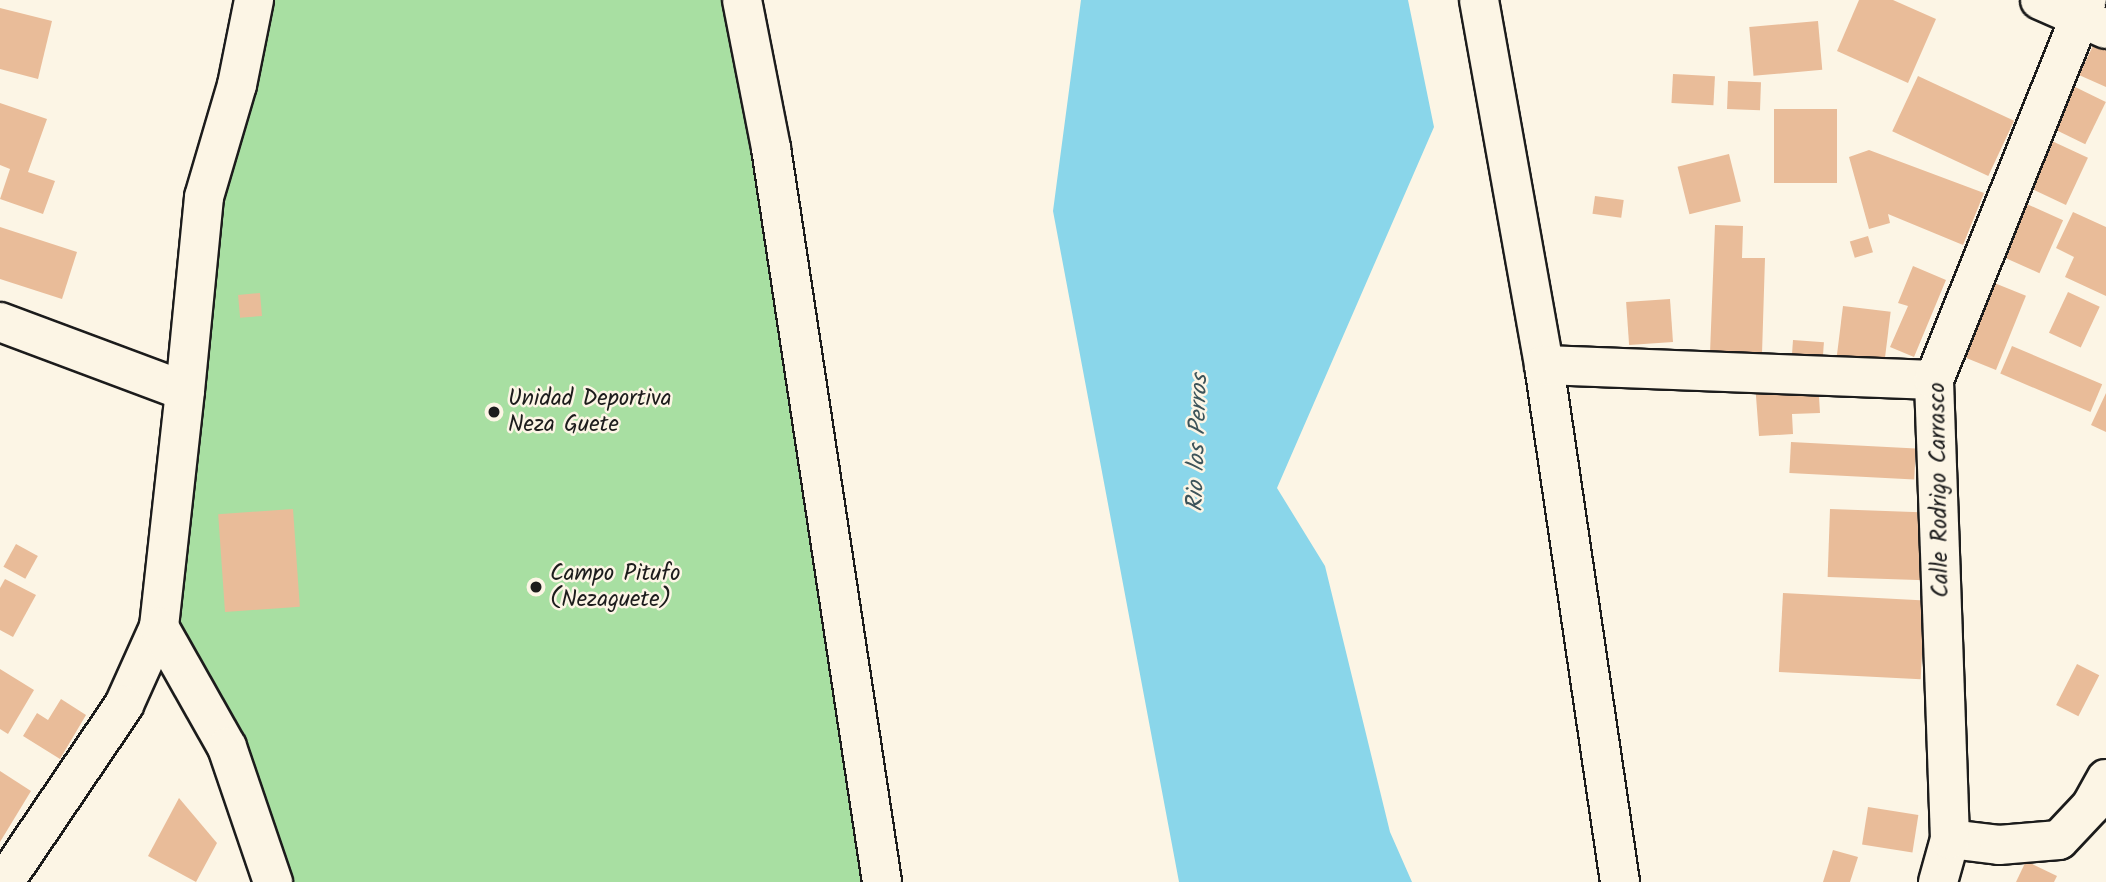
<!DOCTYPE html>
<html>
<head>
<meta charset="utf-8">
<style>
  body { margin:0 }
  #map { position:relative; width:2106px; height:882px; overflow:hidden; background:#fcf5e5; font-family:Kalam,sans-serif }
  div>[style] { position:absolute }
  .green>* { inset:0; background:#a8dfa2 }
  .water>* { inset:0; background:#8ad6ea }
  .building>* { inset:0; background:#e9bc99; transform-origin:0 0 }
  .roads { filter:drop-shadow(2px 0 #1c1c1c) drop-shadow(-2px 0 #1c1c1c) drop-shadow(0 2px #1c1c1c) drop-shadow(0 -2px #1c1c1c) }
  .minor>* { height:38px; margin:-19px; padding:0 19px; transform-origin:19px; border-radius:19px; background:#fcf5e5 }
  .dots>* { width:19px; height:19px; translate:-50% -50%; box-sizing:border-box; border:4px solid #fcf5e5; border-radius:50% }
  span { translate:-50% -50%; white-space:nowrap; text-align:center; line-height:1.15; -webkit-text-stroke:5px #fcf5e5; paint-order:stroke }
  .poi-label { font-size:23px; color:#1c1c1c }
  .left { translate:0 -50%; text-align:left }
  .street-label { font-size:23px; color:#1c1c1c }
  .water-label { font-size:24px; color:#3d545a; font-style:italic }
</style>
</head>
<body>
<div id="map">
  <div class="green">
    <div style="clip-path:polygon(254px 0,742px 0,882px 882px,273px 882px,159px 627px,185px 391px)"></div>
  </div>
  <div class="water">
    <div style="clip-path:polygon(1081px 0,1408px 0,1434px 127px,1277px 488px,1325px 566px,1390px 832px,1412px 882px,1179px 882px,1053px 211px)"></div>
  </div>
  <div class="building">
    <div style="clip-path:polygon(1859px 0,1893px 0,1936px 19px,1908px 83px,1837px 51px)"></div>
    <div style="clip-path:polygon(0 8px,52px 21px,38px 79px,0 69px)"></div>
    <div style="left:1818px;top:21px;width:49px;height:69px;rotate:85deg"></div>
    <div style="clip-path:polygon(2100px 31px,2106px 34px,2106px 87px,2079px 75px)"></div>
    <div style="left:1673px;top:74px;width:42px;height:29px;rotate:3deg"></div>
    <div style="left:1918px;top:76px;width:106px;height:61px;rotate:25deg"></div>
    <div style="left:1728px;top:81px;width:33px;height:28px;rotate:2deg"></div>
    <div style="left:2069px;top:84px;width:41px;height:47px;rotate:26deg"></div>
    <div style="clip-path:polygon(0 103px,47px 119px,28px 172px,55px 181px,43px 214px,0 199px,10px 169px,0 165px)"></div>
    <div style="left:1774px;top:109px;width:63px;height:74px"></div>
    <div style="left:2039px;top:135px;width:54px;height:52px;rotate:25deg"></div>
    <div style="clip-path:polygon(1869px 150px,1984px 193px,1963px 245px,1888px 214px,1890px 223px,1869px 229px,1849px 157px)"></div>
    <div style="left:1729px;top:154px;width:49px;height:53px;rotate:76deg"></div>
    <div style="left:1595px;top:196px;width:29px;height:18px;rotate:8deg"></div>
    <div style="left:2011px;top:197px;width:57px;height:58px;rotate:24deg"></div>
    <div style="clip-path:polygon(2073px 212px,2106px 227px,2106px 296px,2065px 277px,2074px 257px,2056px 248px)"></div>
    <div style="clip-path:polygon(1715px 225px,1743px 226px,1742px 258px,1765px 258px,1762px 354px,1710px 353px)"></div>
    <div style="clip-path:polygon(0 227px,77px 252px,62px 299px,0 279px)"></div>
    <div style="left:1868px;top:236px;width:17px;height:19px;rotate:73deg"></div>
    <div style="clip-path:polygon(1913px 266px,1946px 280px,1914px 357px,1890px 347px,1908px 306px,1898px 303px)"></div>
    <div style="left:1987px;top:280px;width:42px;height:80px;rotate:22deg"></div>
    <div style="left:2068px;top:292px;width:35px;height:45px;rotate:25deg"></div>
    <div style="left:260px;top:293px;width:23px;height:22px;rotate:85deg"></div>
    <div style="left:1670px;top:299px;width:43px;height:44px;rotate:86deg"></div>
    <div style="left:1843px;top:306px;width:48px;height:59px;rotate:7deg"></div>
    <div style="left:1793px;top:340px;width:31px;height:20px;rotate:4deg"></div>
    <div style="left:2012px;top:346px;width:98px;height:30px;rotate:23deg"></div>
    <div style="clip-path:polygon(1818px 380px,1820px 413px,1792px 414px,1793px 434px,1759px 436px,1755px 383px)"></div>
    <div style="clip-path:polygon(2106px 393px,2106px 432px,2091px 425px)"></div>
    <div style="left:1791px;top:442px;width:125px;height:31px;rotate:3deg"></div>
    <div style="left:293px;top:509px;width:98px;height:75px;rotate:86deg"></div>
    <div style="left:1830px;top:509px;width:97px;height:68px;rotate:2deg"></div>
    <div style="left:16px;top:544px;width:25px;height:26px;rotate:29deg"></div>
    <div style="clip-path:polygon(5px 579px,36px 595px,13px 637px,0 630px,0 588px)"></div>
    <div style="left:1783px;top:593px;width:142px;height:79px;rotate:3deg"></div>
    <div style="left:2077px;top:664px;width:25px;height:46px;rotate:27deg"></div>
    <div style="clip-path:polygon(0 669px,34px 690px,8px 734px,0 729px)"></div>
    <div style="clip-path:polygon(61px 699px,86px 715px,60px 759px,23px 736px,37px 713px,48px 720px)"></div>
    <div style="clip-path:polygon(0 771px,31px 791px,0 842px)"></div>
    <div style="clip-path:polygon(179px 798px,217px 843px,196px 882px,148px 856px)"></div>
    <div style="left:1868px;top:807px;width:51px;height:38px;rotate:9deg"></div>
    <div style="clip-path:polygon(1833px 850px,1858px 857px,1850px 882px,1823px 882px)"></div>
    <div style="clip-path:polygon(2026px 861px,2057px 876px,2054px 882px,2016px 882px)"></div>
  </div>
  <div class="roads">
    <div class="minor">
      <div style="left:742px;top:0;width:151px;rotate:78.9deg"></div>
      <div style="left:771px;top:148px;width:742px;rotate:81.4deg"></div>
      <div style="left:1479px;top:0;width:371px;rotate:79.9deg"></div>
      <div style="left:1544px;top:365px;width:523px;rotate:81.64deg"></div>
      <div style="left:2040px;top:0;width:72px;rotate:23.7deg"></div>
      <div style="left:0;top:322px;width:197px;rotate:20.5deg"></div>
      <div style="left:185px;top:391px;width:237px;rotate:96.3deg"></div>
      <div style="left:159px;top:627px;width:85px;rotate:114.2deg"></div>
      <div style="left:124px;top:705px;width:214px;rotate:124.1deg"></div>
      <div style="left:1544px;top:365px;width:390px;rotate:2.2deg"></div>
      <div style="left:185px;top:391px;width:195px;rotate:-84.4deg"></div>
      <div style="left:204px;top:197px;width:117px;rotate:-73.6deg"></div>
      <div style="left:237px;top:85px;width:87px;rotate:-78.7deg"></div>
      <div style="left:159px;top:627px;width:138px;rotate:60.5deg"></div>
      <div style="left:227px;top:747px;width:143px;rotate:71.2deg"></div>
      <div style="left:1950px;top:839px;width:49px;rotate:7deg"></div>
      <div style="left:1999px;top:845px;width:60px;rotate:-4.8deg"></div>
      <div style="left:2059px;top:840px;width:47px;rotate:-46.7deg"></div>
      <div style="left:2091px;top:806px;width:31px;rotate:-61deg"></div>
      <div style="left:1938px;top:882px;width:45px;rotate:-74.4deg"></div>
      <div style="left:1950px;top:839px;width:459px;rotate:-92deg"></div>
      <div style="left:1934px;top:380px;width:410px;rotate:-68.1deg"></div>
    </div>
  </div>
  <div class="dots">
    <div style="left:494px;top:412px;background:#1c1c1c"></div>
    <div style="left:536px;top:587px;background:#1c1c1c"></div>
  </div>
  <div class="poi-label">
    <span class="left" style="left:508px;top:412px">Unidad Deportiva<br>Neza Guete</span>
    <span class="left" style="left:550px;top:587px">Campo Pitufo<br>(Nezaguete)</span>
  </div>
  <div class="street-label">
    <span style="left:1940px;top:490px;rotate:-91deg">Calle Rodrigo Carrasco</span>
  </div>
  <div class="water-label">
    <span style="left:1198px;top:443px;rotate:-88deg">Rio los Perros</span>
  </div>
</div>
</body>
</html>
